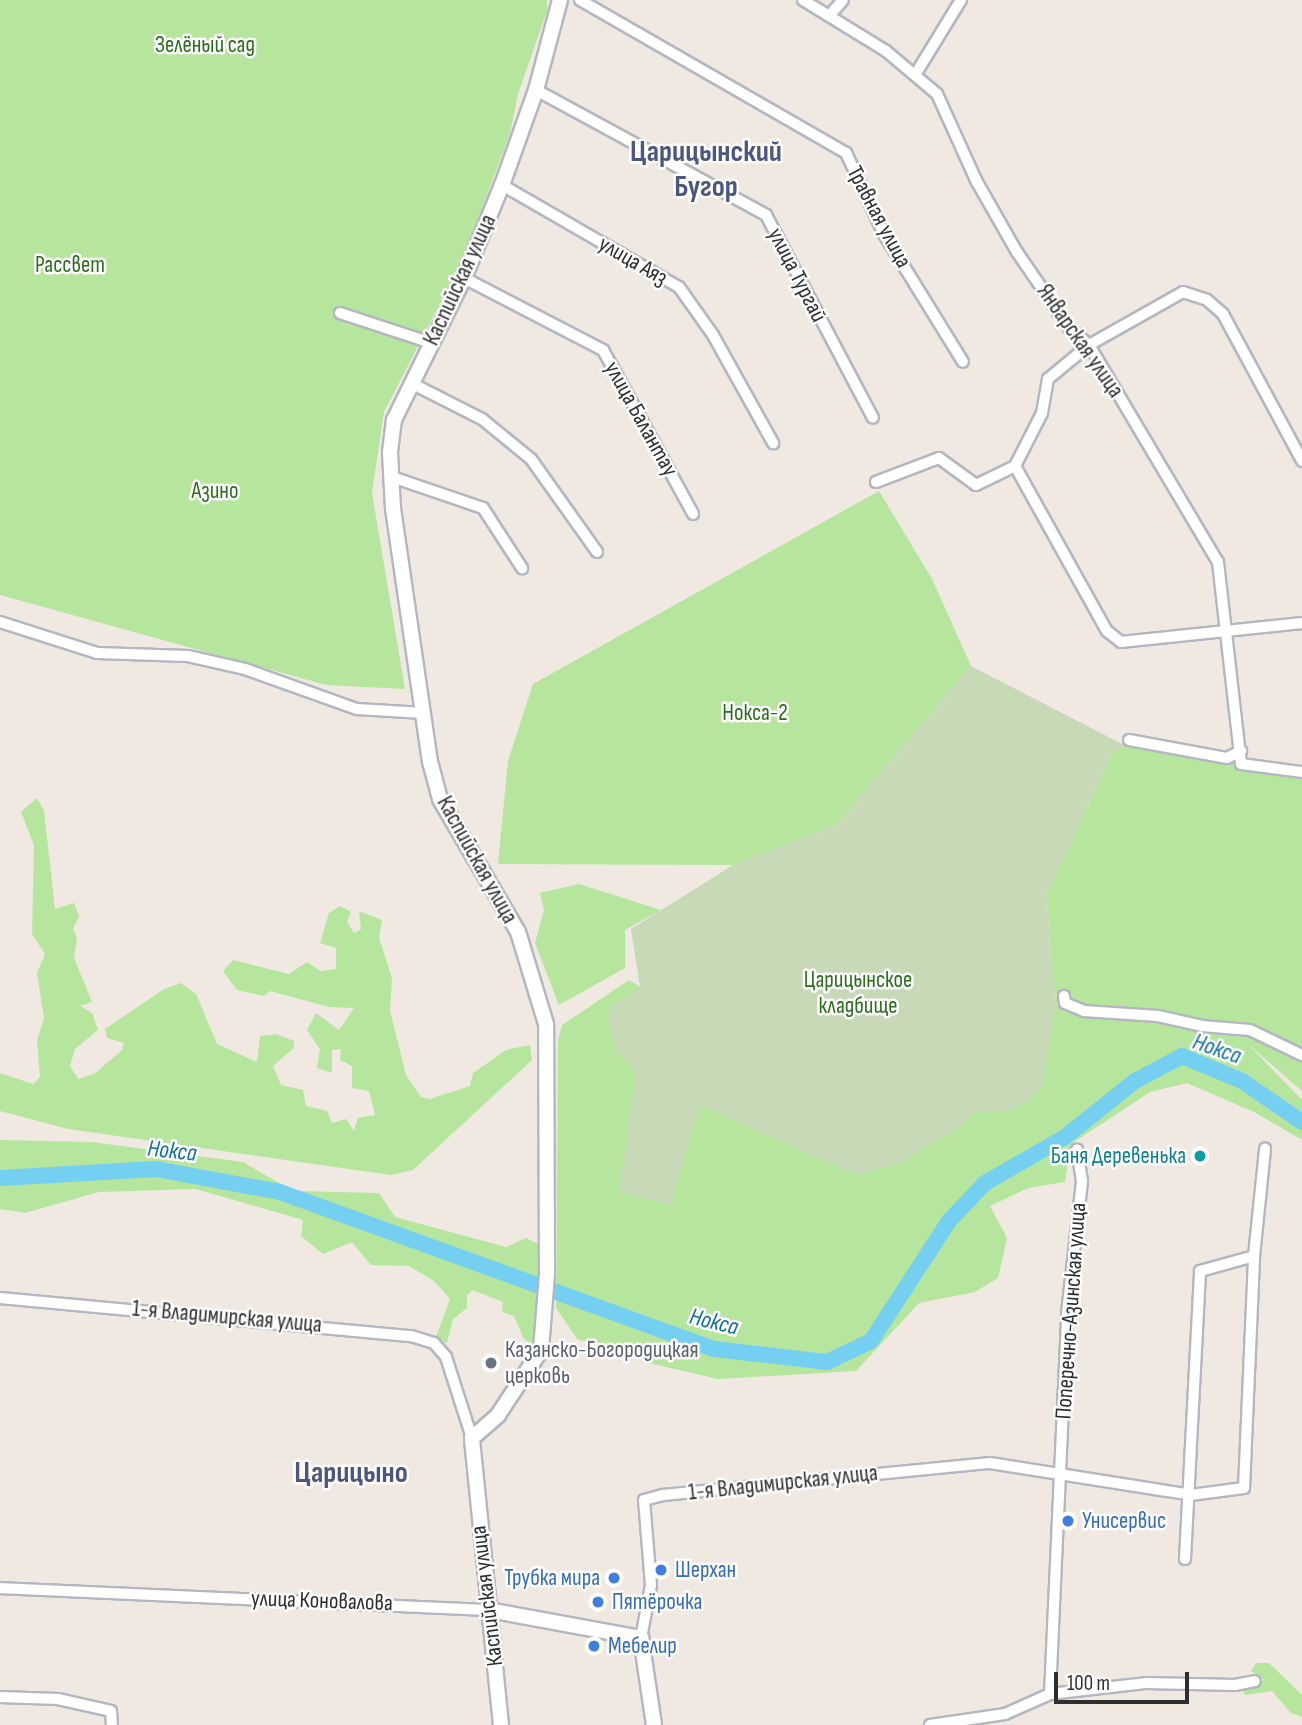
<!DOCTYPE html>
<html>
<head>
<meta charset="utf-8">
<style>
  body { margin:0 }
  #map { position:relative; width:1302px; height:1725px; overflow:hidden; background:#efe9e1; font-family:"Sofia Sans Condensed",sans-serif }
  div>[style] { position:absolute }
  .green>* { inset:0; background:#b6e59e }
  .cemetery>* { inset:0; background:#c8d9b8 }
  .river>* { height:16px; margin:-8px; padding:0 8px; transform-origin:8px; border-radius:8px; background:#75cff0 }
  .roads { filter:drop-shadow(2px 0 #b4b7c1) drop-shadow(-2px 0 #b4b7c1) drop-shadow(0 2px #b4b7c1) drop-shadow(0 -2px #b4b7c1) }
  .street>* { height:10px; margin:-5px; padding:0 5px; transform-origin:5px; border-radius:5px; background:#fff }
  .secondary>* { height:14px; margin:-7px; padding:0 7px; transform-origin:7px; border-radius:7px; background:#fff }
  .dots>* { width:19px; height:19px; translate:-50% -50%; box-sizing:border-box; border:4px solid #fff; border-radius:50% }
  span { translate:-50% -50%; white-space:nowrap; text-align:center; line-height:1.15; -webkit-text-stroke:5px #fff; paint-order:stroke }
  .park-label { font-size:23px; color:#2c6e1b }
  .street-label { font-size:23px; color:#2e2e2e }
  .culture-label { font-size:23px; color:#0d838f }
  .right { translate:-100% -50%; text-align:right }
  .worship-label { font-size:23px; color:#5b616d }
  .left { translate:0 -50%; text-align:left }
  .shop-label { font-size:23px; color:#366cbe }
  .water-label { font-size:24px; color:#0d6fa3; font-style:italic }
  .district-label { font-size:30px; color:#4d5680; font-weight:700 }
  .scale { position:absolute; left:1054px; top:1672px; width:135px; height:32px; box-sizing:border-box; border:4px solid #2e2e2e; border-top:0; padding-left:9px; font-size:21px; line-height:24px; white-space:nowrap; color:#2e2e2e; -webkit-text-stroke:5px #fff; paint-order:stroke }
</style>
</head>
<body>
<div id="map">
  <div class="green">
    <div style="clip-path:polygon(0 0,547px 0,547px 11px,518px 94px,510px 133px,464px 257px,384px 412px,372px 493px,405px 689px,326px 685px,0 595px)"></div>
    <div style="clip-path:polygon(879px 491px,932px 579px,971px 666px,836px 825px,733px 865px,498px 864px,508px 761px,533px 684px)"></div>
    <div style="clip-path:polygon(evenodd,1126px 746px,1302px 771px,1302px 1091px,1248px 1044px,1302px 1100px,1302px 1140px,1254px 1112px,1187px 1083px,1150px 1092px,1071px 1144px,1065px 1182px,1028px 1188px,990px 1206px,1007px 1238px,998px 1278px,975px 1292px,919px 1303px,856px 1371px,718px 1379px,649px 1363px,635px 1348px,578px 1340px,556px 1308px,558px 1041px,562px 1025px,629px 980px,640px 987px,1056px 1007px,1046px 896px,1114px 751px,1126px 746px,1092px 1013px,1233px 1031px,1240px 1037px,1092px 1013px)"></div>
    <div style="clip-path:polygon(37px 798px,44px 811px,55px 909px,74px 903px,79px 916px,73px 929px,77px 938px,74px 958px,92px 1002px,80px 1006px,92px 1013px,98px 1030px,75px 1049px,70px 1066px,78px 1079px,94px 1074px,122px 1050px,124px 1043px,107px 1038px,105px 1029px,164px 989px,181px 983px,196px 994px,217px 1044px,257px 1062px,260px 1036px,276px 1034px,294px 1041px,294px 1048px,273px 1066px,281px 1085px,303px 1090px,306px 1106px,327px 1111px,332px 1123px,346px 1119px,354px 1131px,358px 1118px,375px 1115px,369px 1091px,352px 1088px,352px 1066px,340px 1060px,341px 1049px,332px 1050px,332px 1073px,317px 1068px,320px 1049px,307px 1030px,316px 1013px,339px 1030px,354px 1008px,329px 1007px,270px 991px,264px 996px,237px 990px,223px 971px,233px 960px,289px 974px,307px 962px,320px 971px,336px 969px,336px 948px,320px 943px,329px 913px,340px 906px,351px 912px,347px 922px,354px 933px,361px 929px,359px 911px,382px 920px,379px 938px,392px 978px,390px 1011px,406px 1075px,421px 1097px,430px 1099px,470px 1086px,473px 1073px,506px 1050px,530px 1045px,532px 1060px,413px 1170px,391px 1175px,68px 1129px,0 1111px,0 1073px,33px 1084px,40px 1077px,37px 1041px,44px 1018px,37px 973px,45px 954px,32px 934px,34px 845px,21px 812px)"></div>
    <div style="clip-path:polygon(579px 884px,661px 910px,625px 930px,625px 968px,559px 1005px,535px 943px,544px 910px,540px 893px)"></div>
    <div style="clip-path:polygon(0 1140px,91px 1142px,243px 1162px,293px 1191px,379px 1193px,395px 1217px,506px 1247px,526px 1238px,538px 1244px,538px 1329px,531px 1343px,524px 1339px,514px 1316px,502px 1312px,503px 1302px,473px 1290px,467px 1295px,467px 1308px,453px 1319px,447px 1343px,436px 1337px,450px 1299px,433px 1280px,409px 1266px,371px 1265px,352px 1242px,323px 1254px,301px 1236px,303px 1220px,196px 1189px,99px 1192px,25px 1213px,0 1209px)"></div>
    <div style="clip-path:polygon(1256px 1663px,1269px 1663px,1302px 1695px,1302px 1717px,1291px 1713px,1272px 1691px,1245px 1695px,1242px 1687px,1264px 1680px,1251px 1671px)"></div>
  </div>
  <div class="cemetery">
    <div style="clip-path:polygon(971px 666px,1126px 746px,1114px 751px,1046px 896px,1056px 1007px,1042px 1087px,1027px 1102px,1008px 1111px,973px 1113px,962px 1126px,898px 1164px,857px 1175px,700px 1105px,671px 1205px,619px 1192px,636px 1074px,615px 1046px,608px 1023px,609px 1009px,640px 987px,631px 929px,733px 865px,836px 825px)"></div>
  </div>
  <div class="river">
    <div style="left:0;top:1178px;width:156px;rotate:-3.3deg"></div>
    <div style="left:156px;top:1169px;width:126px;rotate:10.5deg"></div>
    <div style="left:280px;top:1192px;width:462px;rotate:19.9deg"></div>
    <div style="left:714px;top:1349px;width:114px;rotate:6.6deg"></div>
    <div style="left:827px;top:1362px;width:49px;rotate:-25.5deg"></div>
    <div style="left:871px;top:1341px;width:143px;rotate:-57deg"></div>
    <div style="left:949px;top:1221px;width:52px;rotate:-46.5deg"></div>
    <div style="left:985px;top:1183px;width:92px;rotate:-29.9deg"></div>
    <div style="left:1065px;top:1137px;width:90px;rotate:-38.7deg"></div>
    <div style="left:1135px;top:1081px;width:53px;rotate:-28deg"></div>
    <div style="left:1182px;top:1056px;width:65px;rotate:22.6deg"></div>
    <div style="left:1242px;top:1081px;width:73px;rotate:34.3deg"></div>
  </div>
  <div class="roads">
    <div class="street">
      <div style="left:580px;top:0;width:307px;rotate:29.9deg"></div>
      <div style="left:846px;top:153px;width:89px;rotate:64.9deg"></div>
      <div style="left:884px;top:234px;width:150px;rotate:58.3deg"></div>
      <div style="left:803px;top:0;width:97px;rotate:31.6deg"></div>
      <div style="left:886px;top:51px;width:67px;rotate:40.1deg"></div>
      <div style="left:937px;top:94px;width:97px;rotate:65.6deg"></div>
      <div style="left:977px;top:182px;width:81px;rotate:60.3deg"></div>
      <div style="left:1017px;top:252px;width:92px;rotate:55.6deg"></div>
      <div style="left:1069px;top:328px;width:26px;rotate:40deg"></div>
      <div style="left:1089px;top:345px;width:252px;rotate:59.3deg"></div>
      <div style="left:1218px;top:562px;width:203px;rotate:83.5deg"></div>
      <div style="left:1241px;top:764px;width:62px;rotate:7.5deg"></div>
      <div style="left:829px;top:16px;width:21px;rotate:-49deg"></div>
      <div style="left:915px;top:75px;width:88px;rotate:-58.5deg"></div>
      <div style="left:536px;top:90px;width:262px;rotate:28.5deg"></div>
      <div style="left:766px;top:215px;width:229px;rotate:62.2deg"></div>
      <div style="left:502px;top:185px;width:204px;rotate:30deg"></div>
      <div style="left:679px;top:287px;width:59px;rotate:54.7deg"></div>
      <div style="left:713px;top:335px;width:124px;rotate:60.9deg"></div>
      <div style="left:464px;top:278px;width:157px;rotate:27.4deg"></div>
      <div style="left:603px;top:350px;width:187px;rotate:61.2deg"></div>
      <div style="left:340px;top:313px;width:97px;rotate:18.1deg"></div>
      <div style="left:411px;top:383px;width:80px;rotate:26.9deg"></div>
      <div style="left:482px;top:419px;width:63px;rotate:39.2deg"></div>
      <div style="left:531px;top:459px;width:114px;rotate:54.6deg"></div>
      <div style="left:1015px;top:466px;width:189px;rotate:60.9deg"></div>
      <div style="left:1107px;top:631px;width:18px;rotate:38deg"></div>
      <div style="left:1121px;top:642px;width:182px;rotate:-6deg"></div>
      <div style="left:392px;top:477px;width:96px;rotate:18.8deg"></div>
      <div style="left:483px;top:508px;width:72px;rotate:57deg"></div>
      <div style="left:876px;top:482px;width:67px;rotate:-20.9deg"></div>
      <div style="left:939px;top:458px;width:46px;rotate:36.1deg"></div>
      <div style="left:976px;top:485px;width:43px;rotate:-26deg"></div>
      <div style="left:1015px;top:466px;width:59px;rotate:-63deg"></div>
      <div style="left:1042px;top:413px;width:35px;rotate:-80deg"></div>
      <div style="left:1048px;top:379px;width:53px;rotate:-39.7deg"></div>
      <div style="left:1089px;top:345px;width:108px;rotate:-29.4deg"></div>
      <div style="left:1183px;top:292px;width:25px;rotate:18deg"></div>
      <div style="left:1207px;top:300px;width:21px;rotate:41deg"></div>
      <div style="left:1223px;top:314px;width:167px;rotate:61.7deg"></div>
      <div style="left:0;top:622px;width:102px;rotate:17.7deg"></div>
      <div style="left:97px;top:653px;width:91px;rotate:1.9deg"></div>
      <div style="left:188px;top:656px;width:58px;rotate:12.8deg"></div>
      <div style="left:245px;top:669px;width:119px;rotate:19.7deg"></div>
      <div style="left:357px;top:709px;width:67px;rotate:3.4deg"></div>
      <div style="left:1129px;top:740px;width:100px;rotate:10.4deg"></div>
      <div style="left:1227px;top:758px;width:16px;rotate:-27deg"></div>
      <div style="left:1064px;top:996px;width:7px;rotate:82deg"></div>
      <div style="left:1065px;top:1003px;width:21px;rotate:23deg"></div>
      <div style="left:1084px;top:1011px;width:74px;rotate:3.9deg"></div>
      <div style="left:1158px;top:1016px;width:45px;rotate:12.8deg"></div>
      <div style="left:1202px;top:1026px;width:48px;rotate:4.8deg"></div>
      <div style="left:1250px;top:1030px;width:58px;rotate:25.7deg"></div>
      <div style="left:0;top:1298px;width:413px;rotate:5.3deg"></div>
      <div style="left:411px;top:1336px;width:24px;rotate:17deg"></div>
      <div style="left:434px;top:1343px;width:18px;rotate:49deg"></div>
      <div style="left:446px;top:1357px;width:85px;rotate:72.2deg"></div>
      <div style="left:1185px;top:1559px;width:288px;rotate:-87deg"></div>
      <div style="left:1200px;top:1271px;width:56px;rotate:-15.5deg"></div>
      <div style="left:0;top:1588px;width:488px;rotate:2.6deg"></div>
      <div style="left:641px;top:1638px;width:54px;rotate:-79.3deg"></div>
      <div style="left:651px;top:1585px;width:85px;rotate:-94.7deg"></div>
      <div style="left:644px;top:1500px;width:20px;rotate:-15deg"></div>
      <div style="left:663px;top:1495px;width:329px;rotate:-5.6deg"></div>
      <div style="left:990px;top:1463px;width:204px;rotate:9deg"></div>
      <div style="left:1191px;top:1495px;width:53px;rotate:-7.5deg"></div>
      <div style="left:1244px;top:1488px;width:232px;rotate:-87.5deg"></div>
      <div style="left:1254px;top:1256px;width:108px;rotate:-84.1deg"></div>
      <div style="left:1050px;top:1694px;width:381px;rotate:-87.4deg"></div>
      <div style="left:1067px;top:1313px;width:133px;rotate:-83.5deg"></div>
      <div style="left:1082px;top:1181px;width:32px;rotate:-99deg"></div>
      <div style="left:0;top:1697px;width:58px;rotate:2deg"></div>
      <div style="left:58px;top:1699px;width:54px;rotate:12.8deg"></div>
      <div style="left:111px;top:1711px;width:14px;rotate:86deg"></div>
      <div style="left:930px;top:1725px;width:76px;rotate:-8.3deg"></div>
      <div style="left:1005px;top:1714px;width:49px;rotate:-24deg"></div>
      <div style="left:1050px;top:1694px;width:98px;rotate:-6.5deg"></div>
      <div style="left:1147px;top:1683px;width:88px;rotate:1.3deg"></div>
      <div style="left:1235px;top:1685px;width:20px;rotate:-11deg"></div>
    </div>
    <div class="secondary">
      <div style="left:488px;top:1610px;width:156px;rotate:10.4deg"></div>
      <div style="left:641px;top:1638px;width:88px;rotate:81.5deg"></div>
      <div style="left:501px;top:1725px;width:288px;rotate:-95.8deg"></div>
      <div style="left:472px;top:1438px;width:35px;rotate:-41deg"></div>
      <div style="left:498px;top:1415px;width:78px;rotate:-56.5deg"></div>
      <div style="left:541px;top:1350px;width:77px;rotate:-85.5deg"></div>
      <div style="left:547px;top:1273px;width:249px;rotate:-90.2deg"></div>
      <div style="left:546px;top:1024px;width:96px;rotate:-106.9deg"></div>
      <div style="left:518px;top:932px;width:154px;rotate:-120.4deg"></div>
      <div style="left:440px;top:799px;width:38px;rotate:-105deg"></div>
      <div style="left:430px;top:762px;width:257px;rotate:-98.3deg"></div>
      <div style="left:393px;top:508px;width:56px;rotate:-93.1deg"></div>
      <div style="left:390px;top:452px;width:32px;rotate:-83deg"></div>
      <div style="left:394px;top:420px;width:158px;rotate:-63.8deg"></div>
      <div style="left:464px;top:278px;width:100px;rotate:-67.8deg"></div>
      <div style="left:502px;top:185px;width:101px;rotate:-70.3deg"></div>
      <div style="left:536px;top:90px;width:93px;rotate:-75.1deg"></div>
    </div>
  </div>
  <div class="dots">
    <div style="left:1200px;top:1156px;background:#0f9aa8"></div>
    <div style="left:491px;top:1363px;background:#6b7280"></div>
    <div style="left:1068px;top:1521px;background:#3f7fe0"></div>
    <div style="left:661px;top:1570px;background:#3f7fe0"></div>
    <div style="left:614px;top:1578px;background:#3f7fe0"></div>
    <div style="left:598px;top:1602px;background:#3f7fe0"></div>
    <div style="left:594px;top:1646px;background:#3f7fe0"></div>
  </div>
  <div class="park-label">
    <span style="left:205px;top:45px">Зелёный сад</span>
    <span style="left:70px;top:265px">Рассвет</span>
    <span style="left:215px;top:491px">Азино</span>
    <span style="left:755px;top:713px">Нокса-2</span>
    <span style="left:858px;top:993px">Царицынское<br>кладбище</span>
  </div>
  <div class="street-label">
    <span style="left:879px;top:217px;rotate:62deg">Травная улица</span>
    <span style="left:633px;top:261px;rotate:30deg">улица Аяз</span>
    <span style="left:797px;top:275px;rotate:63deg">улица Тургай</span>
    <span style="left:460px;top:280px;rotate:-65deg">Каспийская улица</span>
    <span style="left:1080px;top:341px;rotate:55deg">Январская улица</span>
    <span style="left:641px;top:419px;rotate:61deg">улица Балантау</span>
    <span style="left:477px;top:860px;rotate:61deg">Каспийская улица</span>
    <span style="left:1071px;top:1311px;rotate:-86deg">Поперечно-Азинская улица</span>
    <span style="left:227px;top:1317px;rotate:5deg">1-я Владимирская улица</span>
    <span style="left:783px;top:1483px;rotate:-6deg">1-я Владимирская улица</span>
    <span style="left:487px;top:1596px;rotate:-97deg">Каспийская улица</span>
    <span style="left:322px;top:1601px;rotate:2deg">улица Коновалова</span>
  </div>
  <div class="culture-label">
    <span class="right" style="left:1186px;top:1156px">Баня Деревенька</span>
  </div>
  <div class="worship-label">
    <span class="left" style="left:505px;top:1363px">Казанско-Богородицкая<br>церковь</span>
  </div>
  <div class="shop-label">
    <span class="left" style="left:1082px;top:1521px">Унисервис</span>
    <span class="left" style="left:675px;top:1570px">Шерхан</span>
    <span class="right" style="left:600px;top:1578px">Трубка мира</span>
    <span class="left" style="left:612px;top:1602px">Пятёрочка</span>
    <span class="left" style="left:608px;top:1646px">Мебелир</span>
  </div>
  <div class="water-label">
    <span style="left:1217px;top:1049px;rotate:19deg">Нокса</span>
    <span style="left:172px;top:1151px;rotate:6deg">Нокса</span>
    <span style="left:714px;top:1322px;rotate:14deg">Нокса</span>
  </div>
  <div class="district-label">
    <span style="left:706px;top:169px">Царицынский<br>Бугор</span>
    <span style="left:351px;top:1473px">Царицыно</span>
  </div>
  <div class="scale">100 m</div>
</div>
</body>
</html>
